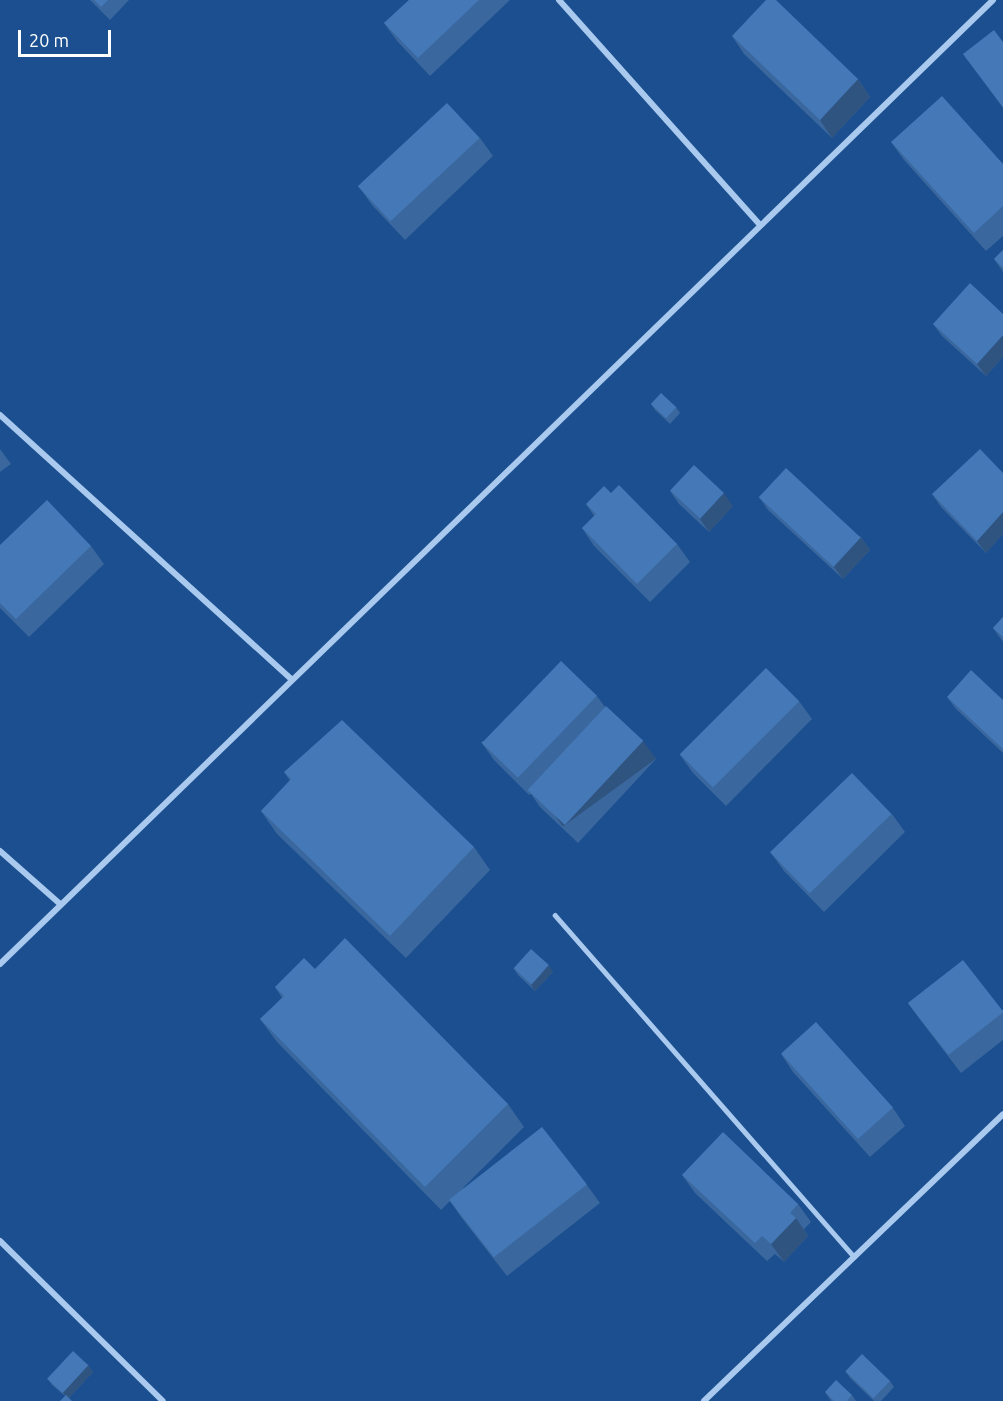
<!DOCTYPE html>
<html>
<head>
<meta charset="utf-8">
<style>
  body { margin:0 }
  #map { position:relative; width:1003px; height:1401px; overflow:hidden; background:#1b4f8f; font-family:Ubuntu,sans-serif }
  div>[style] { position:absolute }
  .lane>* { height:4.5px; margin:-2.25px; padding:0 2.25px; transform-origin:2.25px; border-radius:2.25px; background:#a9c9ee }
  .street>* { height:6px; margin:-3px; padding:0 3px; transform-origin:3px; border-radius:3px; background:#a9c9ee }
  .wall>* { inset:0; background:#3a679d }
  .shaded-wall>* { inset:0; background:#305480; transform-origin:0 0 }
  .building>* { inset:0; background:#4478b7; transform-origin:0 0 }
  span { translate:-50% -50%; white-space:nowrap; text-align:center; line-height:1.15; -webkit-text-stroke:5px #1b4f8f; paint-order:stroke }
  .scale { position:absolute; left:18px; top:30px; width:93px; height:27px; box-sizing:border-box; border:3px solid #fff; border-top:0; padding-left:8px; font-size:18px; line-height:21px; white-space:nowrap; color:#fff; -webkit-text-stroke:4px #1b4f8f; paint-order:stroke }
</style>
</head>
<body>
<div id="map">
  <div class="lane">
    <div style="left:555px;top:915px;width:454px;rotate:48.8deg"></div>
  </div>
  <div class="street">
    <div style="left:559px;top:0;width:302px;rotate:48.2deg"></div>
    <div style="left:0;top:415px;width:393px;rotate:42.2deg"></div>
    <div style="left:0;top:851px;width:79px;rotate:41.4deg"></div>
    <div style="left:0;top:964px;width:1384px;rotate:-44.15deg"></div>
    <div style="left:0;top:1241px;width:228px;rotate:44.5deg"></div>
    <div style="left:704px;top:1401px;width:414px;rotate:-43.8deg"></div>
  </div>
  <div class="wall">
    <div style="clip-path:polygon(90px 0,129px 0,110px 20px)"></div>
    <div style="clip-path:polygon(409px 0,510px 0,430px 76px,397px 41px,384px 23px)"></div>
    <div style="clip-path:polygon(732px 36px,858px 79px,870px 97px,832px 138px,744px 54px)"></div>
    <div style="clip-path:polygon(1003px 42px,1003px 108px,963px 54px)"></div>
    <div style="clip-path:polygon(480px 138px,493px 156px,405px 240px,372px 205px,359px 187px)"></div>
    <div style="clip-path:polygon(891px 142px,1003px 164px,1003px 236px,986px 251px,904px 160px)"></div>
    <div style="clip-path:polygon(1003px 250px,1003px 272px,994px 259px)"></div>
    <div style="clip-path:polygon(1003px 314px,1003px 357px,986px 376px,942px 336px,933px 324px)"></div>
    <div style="clip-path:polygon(651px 404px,676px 407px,680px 413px,670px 424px,655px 410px)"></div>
    <div style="clip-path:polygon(0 449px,11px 464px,0 472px)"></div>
    <div style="clip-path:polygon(1003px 473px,1003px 534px,986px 553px,941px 507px,932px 494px)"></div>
    <div style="clip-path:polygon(670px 491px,733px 506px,709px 532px,679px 504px)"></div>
    <div style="clip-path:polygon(611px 493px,677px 544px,690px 562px,650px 602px,594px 546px,582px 528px,594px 516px,586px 504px)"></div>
    <div style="clip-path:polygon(759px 497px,861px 537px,870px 550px,843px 579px,768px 510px)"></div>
    <div style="clip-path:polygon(0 545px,91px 546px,104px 564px,29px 637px,0 608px)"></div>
    <div style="clip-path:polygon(1003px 617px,1003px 642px,993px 628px)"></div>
    <div style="clip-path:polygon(597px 696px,605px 707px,656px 759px,578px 843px,540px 807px,531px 794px,529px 795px,494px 760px,481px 742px)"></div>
    <div style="clip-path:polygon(947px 697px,1003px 700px,1003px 753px,956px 709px)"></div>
    <div style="clip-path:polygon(799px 701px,812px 719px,726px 806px,693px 773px,680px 755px)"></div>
    <div style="clip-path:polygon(284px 772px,474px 847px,490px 870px,406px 958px,277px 834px,261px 811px,290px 781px)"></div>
    <div style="clip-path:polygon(892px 814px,905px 832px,824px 912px,784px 871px,771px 853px)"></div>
    <div style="clip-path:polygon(315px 969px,508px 1104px,524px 1127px,463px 1188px,587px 1185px,600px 1203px,507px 1276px,461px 1217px,450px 1201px,441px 1210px,277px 1042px,260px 1019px,282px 998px,275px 987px)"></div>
    <div style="clip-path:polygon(514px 969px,553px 972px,535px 991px,518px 975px)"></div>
    <div style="clip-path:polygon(908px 1003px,1003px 1010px,1003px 1040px,961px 1073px,921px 1021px)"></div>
    <div style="clip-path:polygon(781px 1054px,893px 1108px,905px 1126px,870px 1157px,793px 1072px)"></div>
    <div style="clip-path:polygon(682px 1175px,798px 1204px,811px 1222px,804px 1229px,808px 1236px,784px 1262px,775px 1254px,767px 1261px,695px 1193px)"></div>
    <div style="clip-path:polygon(88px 1365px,93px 1372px,69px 1398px,65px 1396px,52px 1385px,48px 1379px)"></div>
    <div style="clip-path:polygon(845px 1371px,890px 1381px,894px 1387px,881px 1401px,874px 1401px,850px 1378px)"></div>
    <div style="clip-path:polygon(825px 1392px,852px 1395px,856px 1401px,831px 1401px)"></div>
  </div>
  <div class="shaded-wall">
    <div style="clip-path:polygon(858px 79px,870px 97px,832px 138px,820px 120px)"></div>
    <div style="clip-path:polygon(1003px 335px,1003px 357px,986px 376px,977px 364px)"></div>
    <div style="clip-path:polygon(724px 493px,733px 506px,709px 532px,700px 519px)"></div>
    <div style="clip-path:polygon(1003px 512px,1003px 534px,986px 553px,977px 541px)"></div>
    <div style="clip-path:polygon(861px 537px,870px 550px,843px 579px,834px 567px)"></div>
    <div style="left:643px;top:741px;width:22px;height:115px;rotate:54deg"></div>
    <div style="clip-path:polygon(549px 965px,553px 972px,535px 991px,531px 985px)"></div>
    <div style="clip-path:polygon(796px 1218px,808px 1236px,784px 1262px,771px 1244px)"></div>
    <div style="clip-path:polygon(88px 1365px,93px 1372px,68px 1399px,63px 1393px)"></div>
  </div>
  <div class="building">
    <div style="clip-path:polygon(94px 0,108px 0,101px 7px)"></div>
    <div style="clip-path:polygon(409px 0,479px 0,418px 58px,384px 23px)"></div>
    <div style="clip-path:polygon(766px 0,776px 0,858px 79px,820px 120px,732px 36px)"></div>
    <div style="clip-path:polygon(994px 30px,1003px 42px,1003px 107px,963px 54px)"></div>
    <div style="clip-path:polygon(942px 96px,1003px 164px,1003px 206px,974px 233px,891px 142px)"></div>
    <div style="left:447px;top:103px;width:48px;height:122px;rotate:47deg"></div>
    <div style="clip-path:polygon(1003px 250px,1003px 268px,994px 259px)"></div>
    <div style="clip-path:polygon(970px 283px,1003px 314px,1003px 335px,977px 364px,933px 324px)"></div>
    <div style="left:661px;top:393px;width:21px;height:15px;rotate:43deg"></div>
    <div style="clip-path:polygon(980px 449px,1003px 473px,1003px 512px,977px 541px,932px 494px)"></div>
    <div style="left:694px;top:465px;width:41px;height:35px;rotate:43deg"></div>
    <div style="left:786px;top:468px;width:102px;height:40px;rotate:43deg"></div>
    <div style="clip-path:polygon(619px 485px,677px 544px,637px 584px,582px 528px,596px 514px,586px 504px,604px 486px,611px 493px)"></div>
    <div style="clip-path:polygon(47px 500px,91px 546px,16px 619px,0 603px,0 545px)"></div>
    <div style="clip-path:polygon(1003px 617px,1003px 637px,993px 628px)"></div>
    <div style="left:561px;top:661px;width:50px;height:114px;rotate:44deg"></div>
    <div style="left:766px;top:668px;width:47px;height:122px;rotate:45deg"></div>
    <div style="clip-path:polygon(971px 670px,1003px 700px,1003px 749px,947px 697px)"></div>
    <div style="left:606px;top:706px;width:51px;height:115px;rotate:43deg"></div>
    <div style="clip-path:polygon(342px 720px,474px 847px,390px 936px,261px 811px,291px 779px,284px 772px)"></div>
    <div style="left:852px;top:773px;width:57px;height:114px;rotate:46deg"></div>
    <div style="clip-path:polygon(345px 938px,508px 1104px,425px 1187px,260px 1019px,284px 996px,275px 987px,304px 958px,315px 969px)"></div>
    <div style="left:531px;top:949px;width:24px;height:26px;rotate:42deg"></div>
    <div style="left:963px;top:960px;width:66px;height:70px;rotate:52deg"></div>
    <div style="left:816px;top:1022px;width:115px;height:47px;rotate:48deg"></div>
    <div style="left:542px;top:1127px;width:73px;height:118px;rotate:52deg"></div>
    <div style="clip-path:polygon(723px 1132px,798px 1204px,790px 1213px,796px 1218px,771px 1244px,762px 1236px,755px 1243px,682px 1175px)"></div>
    <div style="left:73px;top:1351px;width:21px;height:38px;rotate:43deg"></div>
    <div style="left:862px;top:1354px;width:39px;height:24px;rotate:44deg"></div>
    <div style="clip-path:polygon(836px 1380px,852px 1395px,847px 1401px,834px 1401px,825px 1392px)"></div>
    <div style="clip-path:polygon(66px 1395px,72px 1401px,60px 1401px)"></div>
  </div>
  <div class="scale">20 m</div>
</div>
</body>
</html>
